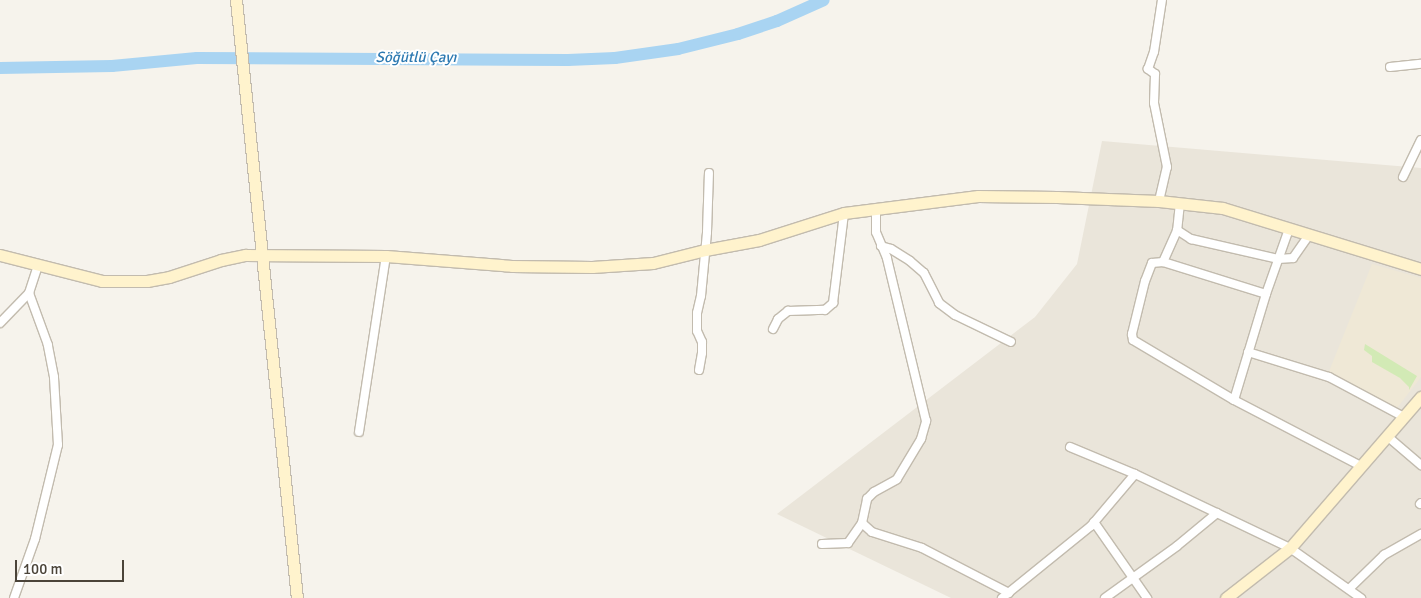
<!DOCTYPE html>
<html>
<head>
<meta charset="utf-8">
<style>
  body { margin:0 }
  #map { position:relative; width:1421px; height:598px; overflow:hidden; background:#f6f3ec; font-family:Signika,sans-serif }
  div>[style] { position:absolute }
  .residential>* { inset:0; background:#eae5da }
  .education>* { inset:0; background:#efe8d6 }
  .green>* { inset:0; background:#d2eab5 }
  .river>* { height:12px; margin:-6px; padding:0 6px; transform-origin:6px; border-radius:6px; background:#a9d4f2 }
  .roads { filter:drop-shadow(1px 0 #c2bbae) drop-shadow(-1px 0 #c2bbae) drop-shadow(0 1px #c2bbae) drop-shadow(0 -1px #c2bbae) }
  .street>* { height:8px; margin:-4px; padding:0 4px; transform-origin:4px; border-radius:4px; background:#fff }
  .secondary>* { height:11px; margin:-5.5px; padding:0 5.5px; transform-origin:5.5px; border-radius:5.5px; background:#fff3cd }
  span { translate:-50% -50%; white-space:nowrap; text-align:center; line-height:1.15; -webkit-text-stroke:4px #fff; paint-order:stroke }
  .water-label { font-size:15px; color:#2e7ab2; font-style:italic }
  .scale { position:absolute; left:15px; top:560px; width:109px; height:22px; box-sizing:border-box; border:2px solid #4b4439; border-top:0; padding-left:6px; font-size:15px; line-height:18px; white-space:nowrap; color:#4b4439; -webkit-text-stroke:4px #fff; paint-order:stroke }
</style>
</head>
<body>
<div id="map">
  <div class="residential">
    <div style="clip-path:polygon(1102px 141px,1421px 168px,1421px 598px,951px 598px,777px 514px,1035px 317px,1077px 264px)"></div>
  </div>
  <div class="education">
    <div style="clip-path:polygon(1372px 264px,1421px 278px,1421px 377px,1397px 408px,1328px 374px)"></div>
  </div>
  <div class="green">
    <div style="clip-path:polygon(1365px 344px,1417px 376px,1409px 390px,1409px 387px,1400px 378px,1372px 362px,1372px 356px,1364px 350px)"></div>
  </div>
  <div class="river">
    <div style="left:0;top:68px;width:112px;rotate:-1deg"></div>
    <div style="left:112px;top:66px;width:85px;rotate:-5.4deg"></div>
    <div style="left:197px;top:58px;width:371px;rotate:0.3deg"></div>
    <div style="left:568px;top:60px;width:47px;rotate:-2.4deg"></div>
    <div style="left:615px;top:58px;width:64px;rotate:-8.1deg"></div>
    <div style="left:678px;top:49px;width:62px;rotate:-14deg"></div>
    <div style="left:738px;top:34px;width:41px;rotate:-18.4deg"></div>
    <div style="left:777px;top:21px;width:51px;rotate:-24.1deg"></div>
  </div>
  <div class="roads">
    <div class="street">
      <div style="left:1390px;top:67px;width:31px;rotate:-6deg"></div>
      <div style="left:1403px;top:177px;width:41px;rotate:-64.1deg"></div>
      <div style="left:1159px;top:201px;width:35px;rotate:-77deg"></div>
      <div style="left:1167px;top:167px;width:65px;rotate:-101.5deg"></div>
      <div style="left:1154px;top:103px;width:29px;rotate:-88deg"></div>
      <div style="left:1155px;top:74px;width:9px;rotate:-144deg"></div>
      <div style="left:1148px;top:69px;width:18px;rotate:-71deg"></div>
      <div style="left:1154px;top:52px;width:53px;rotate:-81.3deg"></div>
      <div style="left:1180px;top:203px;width:27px;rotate:96deg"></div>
      <div style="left:1177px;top:230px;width:17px;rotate:33deg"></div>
      <div style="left:1191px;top:239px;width:89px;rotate:12.9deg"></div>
      <div style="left:1278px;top:259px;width:15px;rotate:-4deg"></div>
      <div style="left:1293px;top:258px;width:28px;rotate:-55deg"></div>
      <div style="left:881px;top:246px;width:10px;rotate:17deg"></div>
      <div style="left:891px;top:249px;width:22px;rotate:32deg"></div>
      <div style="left:910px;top:261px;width:18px;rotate:41deg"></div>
      <div style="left:924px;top:273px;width:34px;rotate:63deg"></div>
      <div style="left:939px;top:303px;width:20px;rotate:37deg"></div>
      <div style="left:955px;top:315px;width:62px;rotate:25.7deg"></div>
      <div style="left:1163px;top:262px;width:35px;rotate:-66deg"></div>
      <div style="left:1266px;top:294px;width:108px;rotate:-162.7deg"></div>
      <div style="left:1163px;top:262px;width:11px;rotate:175deg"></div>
      <div style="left:1152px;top:263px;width:19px;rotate:111deg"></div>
      <div style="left:1145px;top:281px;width:55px;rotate:103.8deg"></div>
      <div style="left:1132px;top:334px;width:6px;rotate:81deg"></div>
      <div style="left:1133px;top:340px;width:117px;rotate:30.7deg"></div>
      <div style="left:1234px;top:400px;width:143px;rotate:27.5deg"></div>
      <div style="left:0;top:323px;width:42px;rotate:-46deg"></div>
      <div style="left:773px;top:329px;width:11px;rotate:-63deg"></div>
      <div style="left:778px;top:319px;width:13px;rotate:-39deg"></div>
      <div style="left:788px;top:311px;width:37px;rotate:-2deg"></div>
      <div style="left:825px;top:310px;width:11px;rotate:-41deg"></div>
      <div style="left:833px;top:303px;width:91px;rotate:-83deg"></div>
      <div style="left:1248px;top:352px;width:85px;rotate:17.2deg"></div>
      <div style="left:1329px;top:377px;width:85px;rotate:28.1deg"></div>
      <div style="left:699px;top:370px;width:17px;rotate:-80deg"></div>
      <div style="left:702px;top:353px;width:11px;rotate:-90deg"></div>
      <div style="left:702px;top:342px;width:12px;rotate:-114deg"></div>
      <div style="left:697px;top:331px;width:18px;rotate:-90deg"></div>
      <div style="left:697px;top:313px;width:17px;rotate:-77deg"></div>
      <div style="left:701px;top:296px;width:64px;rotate:-84.6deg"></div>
      <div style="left:707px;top:232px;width:59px;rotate:-88.1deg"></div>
      <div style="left:1234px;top:400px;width:111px;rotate:-73.2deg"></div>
      <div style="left:1266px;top:294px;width:69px;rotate:-70.5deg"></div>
      <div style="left:359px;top:432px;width:178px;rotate:-81.3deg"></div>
      <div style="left:1387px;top:436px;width:45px;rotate:40.5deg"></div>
      <div style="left:1070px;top:447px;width:70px;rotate:22.6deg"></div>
      <div style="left:1135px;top:474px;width:172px;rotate:25.5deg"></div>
      <div style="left:1290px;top:548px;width:87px;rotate:35.2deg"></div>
      <div style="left:1420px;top:504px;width:1px;rotate:-45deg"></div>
      <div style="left:1094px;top:522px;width:93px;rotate:55.1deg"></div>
      <div style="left:862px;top:523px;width:13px;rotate:42deg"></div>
      <div style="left:872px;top:532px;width:52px;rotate:17.7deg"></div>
      <div style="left:922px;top:548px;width:98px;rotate:27.3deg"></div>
      <div style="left:822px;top:544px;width:26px;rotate:-2deg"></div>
      <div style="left:848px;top:543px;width:24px;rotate:-55deg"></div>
      <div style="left:862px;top:523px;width:25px;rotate:-78deg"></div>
      <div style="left:867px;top:499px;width:10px;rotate:-45deg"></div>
      <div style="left:874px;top:492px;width:26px;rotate:-29deg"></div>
      <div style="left:897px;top:479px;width:47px;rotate:-59deg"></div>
      <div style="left:921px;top:439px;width:19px;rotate:-74deg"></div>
      <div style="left:926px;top:421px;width:168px;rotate:-103.5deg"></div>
      <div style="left:887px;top:258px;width:28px;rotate:-113deg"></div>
      <div style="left:876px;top:232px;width:22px;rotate:-90deg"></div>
      <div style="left:1349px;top:589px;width:49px;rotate:-44.2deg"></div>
      <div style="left:1384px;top:555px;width:43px;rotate:-29.6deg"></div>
      <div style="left:14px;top:598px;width:63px;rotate:-70.4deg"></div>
      <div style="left:35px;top:539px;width:97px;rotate:-76.3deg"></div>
      <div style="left:58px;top:445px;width:68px;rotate:-93.4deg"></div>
      <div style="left:54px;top:377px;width:33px;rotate:-101deg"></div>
      <div style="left:48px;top:345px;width:55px;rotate:-110.1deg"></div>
      <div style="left:29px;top:293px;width:29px;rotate:-72deg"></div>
      <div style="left:1002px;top:598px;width:114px;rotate:-39deg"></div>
      <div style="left:1091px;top:526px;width:68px;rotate:-49.8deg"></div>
      <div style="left:1105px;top:598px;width:89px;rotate:-35.8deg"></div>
      <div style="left:1177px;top:546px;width:52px;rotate:-39.5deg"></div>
    </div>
    <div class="secondary">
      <div style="left:236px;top:0;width:601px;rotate:84.18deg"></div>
      <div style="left:0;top:255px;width:105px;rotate:14.3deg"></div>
      <div style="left:102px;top:281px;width:45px"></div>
      <div style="left:147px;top:281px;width:22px;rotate:-10deg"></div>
      <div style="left:169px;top:277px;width:55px;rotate:-18.1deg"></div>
      <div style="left:221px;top:260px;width:25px;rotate:-12deg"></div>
      <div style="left:245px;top:255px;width:141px;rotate:0.4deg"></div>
      <div style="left:386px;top:256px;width:126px;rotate:4.5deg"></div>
      <div style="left:512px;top:266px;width:80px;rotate:0.7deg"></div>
      <div style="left:592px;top:267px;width:61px;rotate:-3.8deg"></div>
      <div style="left:653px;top:263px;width:54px;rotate:-14deg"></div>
      <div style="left:705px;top:250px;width:55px;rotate:-10.5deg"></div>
      <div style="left:759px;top:240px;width:89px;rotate:-17.6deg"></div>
      <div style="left:844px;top:213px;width:135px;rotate:-7.2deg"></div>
      <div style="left:978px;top:196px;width:79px;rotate:0.7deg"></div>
      <div style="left:1057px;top:197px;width:102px;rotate:2.2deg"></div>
      <div style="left:1159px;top:201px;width:64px;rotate:6.2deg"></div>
      <div style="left:1223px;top:208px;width:207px;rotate:17.1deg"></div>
      <div style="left:1226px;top:598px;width:81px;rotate:-38deg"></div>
      <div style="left:1290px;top:548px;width:200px;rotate:-49.1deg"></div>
    </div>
  </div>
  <div class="water-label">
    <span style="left:416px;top:58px">Söğütlü Çayı</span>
  </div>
  <div class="scale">100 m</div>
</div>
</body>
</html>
